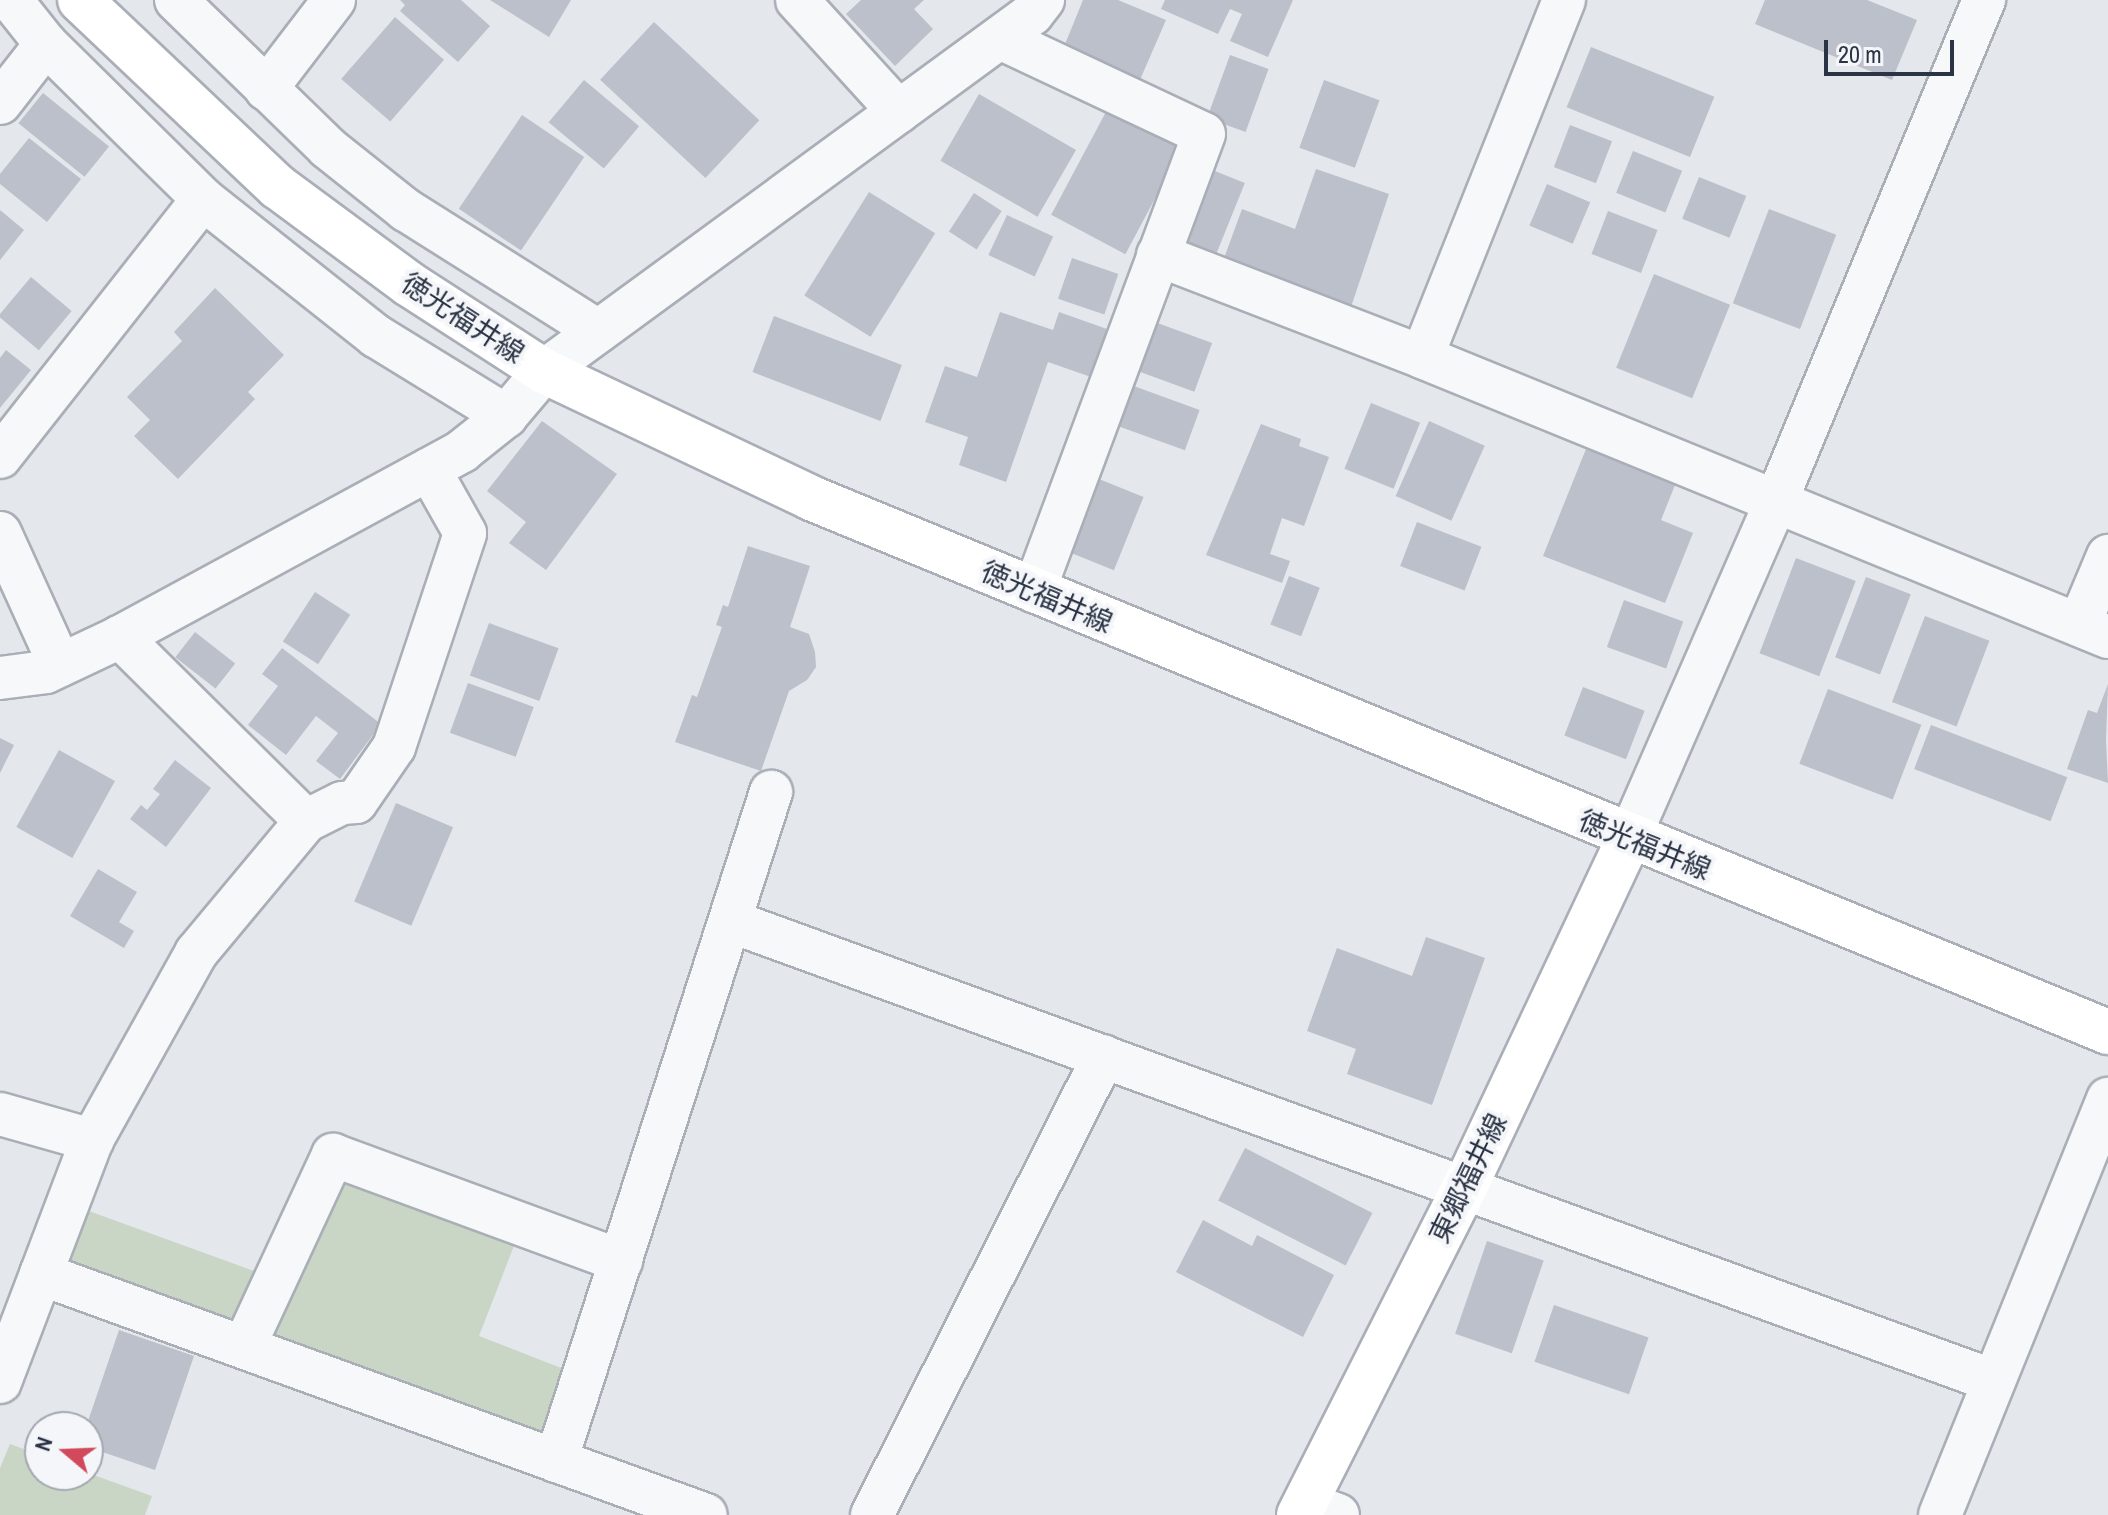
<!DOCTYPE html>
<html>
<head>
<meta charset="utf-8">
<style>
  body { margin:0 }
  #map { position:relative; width:2108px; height:1515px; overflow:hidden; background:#e4e7ec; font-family:"Archivo Narrow","Noto Sans JP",sans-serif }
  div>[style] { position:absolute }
  .green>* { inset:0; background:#c9d6c5; transform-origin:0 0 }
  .building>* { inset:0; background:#bbc0ca; transform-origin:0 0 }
  .roads { filter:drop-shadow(2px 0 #a9aeb7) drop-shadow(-2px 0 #a9aeb7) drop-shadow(0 2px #a9aeb7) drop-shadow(0 -2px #a9aeb7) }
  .minor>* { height:42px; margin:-21px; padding:0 21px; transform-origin:21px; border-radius:21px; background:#f7f8fa }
  .major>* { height:44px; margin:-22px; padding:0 22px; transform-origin:22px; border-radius:22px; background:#fff }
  span { translate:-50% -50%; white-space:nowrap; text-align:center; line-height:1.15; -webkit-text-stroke:8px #f4f6f9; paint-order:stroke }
  .street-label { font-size:28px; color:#2b3445 }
  .north { position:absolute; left:24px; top:1411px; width:80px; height:80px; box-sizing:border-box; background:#f4f6f9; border:2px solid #a4a8b1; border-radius:50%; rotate:289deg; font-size:22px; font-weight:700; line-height:32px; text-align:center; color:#2b3445 }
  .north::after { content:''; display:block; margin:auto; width:28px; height:36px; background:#d1495b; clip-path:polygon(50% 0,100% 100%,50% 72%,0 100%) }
  .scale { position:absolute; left:1824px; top:40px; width:130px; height:36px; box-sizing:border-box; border:4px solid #2b3445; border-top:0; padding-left:10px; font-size:24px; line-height:28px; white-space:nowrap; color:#2b3445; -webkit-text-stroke:6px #f4f6f9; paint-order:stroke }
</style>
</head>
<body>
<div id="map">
  <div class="green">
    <div style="clip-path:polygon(345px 1170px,517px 1238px,479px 1336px,569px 1371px,544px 1438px,268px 1336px)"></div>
    <div style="left:86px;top:1210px;width:191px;height:55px;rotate:20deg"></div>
    <div style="clip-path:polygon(10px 1444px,40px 1455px,40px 1475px,88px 1473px,152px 1496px,145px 1515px,0 1515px,0 1468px)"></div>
  </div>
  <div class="building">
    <div style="clip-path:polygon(400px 0,461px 0,490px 26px,458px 62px,400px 11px,405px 5px)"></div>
    <div style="clip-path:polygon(490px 0,571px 0,549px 37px)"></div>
    <div style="clip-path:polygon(861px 0,924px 0,914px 9px,933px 29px,895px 66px,846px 14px)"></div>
    <div style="clip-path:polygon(1083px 0,1118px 0,1166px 20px,1136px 89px,1061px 54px)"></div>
    <div style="clip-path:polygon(1165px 0,1293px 0,1268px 57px,1230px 41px,1242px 14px,1230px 9px,1218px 34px,1161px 9px)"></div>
    <div style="clip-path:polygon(1765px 0,1867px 0,1917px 20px,1892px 80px,1755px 24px)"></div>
    <div style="left:395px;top:17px;width:65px;height:82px;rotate:41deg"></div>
    <div style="left:654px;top:22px;width:144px;height:79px;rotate:43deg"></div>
    <div style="left:1591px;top:47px;width:133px;height:65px;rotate:22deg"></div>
    <div style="left:1230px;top:55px;width:41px;height:67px;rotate:20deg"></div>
    <div style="left:584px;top:80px;width:72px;height:55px;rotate:40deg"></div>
    <div style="left:1324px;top:80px;width:59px;height:72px;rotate:20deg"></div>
    <div style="left:43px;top:93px;width:85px;height:39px;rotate:39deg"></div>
    <div style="left:979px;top:94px;width:112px;height:77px;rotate:30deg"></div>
    <div style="left:1108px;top:108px;width:84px;height:121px;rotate:28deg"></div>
    <div style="left:522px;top:115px;width:75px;height:113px;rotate:34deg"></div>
    <div style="left:1570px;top:125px;width:45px;height:45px;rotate:21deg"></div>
    <div style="clip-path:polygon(29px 138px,81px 179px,47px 222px,0 184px,0 174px)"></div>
    <div style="left:1633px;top:151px;width:53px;height:45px;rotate:22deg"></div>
    <div style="left:1205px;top:167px;width:43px;height:77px;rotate:22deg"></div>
    <div style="clip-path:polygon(1316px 169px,1389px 194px,1351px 307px,1223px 261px,1242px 209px,1295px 229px)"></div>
    <div style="left:1699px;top:177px;width:51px;height:45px;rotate:22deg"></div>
    <div style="left:1547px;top:184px;width:47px;height:45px;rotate:23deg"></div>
    <div style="left:869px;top:192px;width:78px;height:122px;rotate:32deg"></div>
    <div style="left:974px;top:193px;width:33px;height:46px;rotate:33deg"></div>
    <div style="left:1769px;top:209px;width:72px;height:101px;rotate:21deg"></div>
    <div style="clip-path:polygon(0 210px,24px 230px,0 260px)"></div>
    <div style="left:1608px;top:211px;width:53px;height:46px;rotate:21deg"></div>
    <div style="left:1007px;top:215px;width:51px;height:44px;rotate:25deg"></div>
    <div style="left:1072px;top:258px;width:49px;height:43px;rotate:19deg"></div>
    <div style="left:1654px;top:274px;width:82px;height:101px;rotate:22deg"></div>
    <div style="left:31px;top:277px;width:53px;height:51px;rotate:40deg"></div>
    <div style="clip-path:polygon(215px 288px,284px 355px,248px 392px,255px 399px,178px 479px,134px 436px,150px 420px,127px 397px,182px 341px,174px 332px)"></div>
    <div style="clip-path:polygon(1000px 312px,1053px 330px,1059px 312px,1107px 329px,1091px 377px,1048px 362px,1006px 482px,959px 465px,968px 437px,925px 422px,945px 366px,977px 377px)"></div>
    <div style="left:774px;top:316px;width:137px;height:60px;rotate:21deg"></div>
    <div style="left:1152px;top:321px;width:64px;height:52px;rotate:20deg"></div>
    <div style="clip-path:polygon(6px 350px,31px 370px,0 408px,0 358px)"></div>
    <div style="left:1131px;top:385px;width:73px;height:43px;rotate:20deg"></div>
    <div style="left:1371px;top:403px;width:53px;height:71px;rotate:22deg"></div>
    <div style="clip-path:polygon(542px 421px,617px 474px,546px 570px,509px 543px,526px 522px,487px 491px)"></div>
    <div style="left:1429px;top:421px;width:61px;height:82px;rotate:24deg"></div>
    <div style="clip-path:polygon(1261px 424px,1301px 439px,1299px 446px,1329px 457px,1304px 526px,1282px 518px,1270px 554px,1290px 561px,1282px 583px,1206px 555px)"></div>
    <div style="clip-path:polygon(1588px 444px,1677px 480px,1661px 520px,1693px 533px,1665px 603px,1543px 556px)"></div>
    <div style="left:1099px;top:479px;width:48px;height:79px;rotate:22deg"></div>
    <div style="left:1417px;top:522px;width:69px;height:47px;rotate:21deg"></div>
    <div style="clip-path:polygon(748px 546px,810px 566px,790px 627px,809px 634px,815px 652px,816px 667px,807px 680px,789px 691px,761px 771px,675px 742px,692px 695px,697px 697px,722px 627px,716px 625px,723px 605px,728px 607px)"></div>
    <div style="left:1796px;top:558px;width:64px;height:102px;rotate:21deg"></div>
    <div style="left:1289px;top:576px;width:33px;height:52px;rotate:21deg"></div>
    <div style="left:1866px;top:577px;width:48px;height:86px;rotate:21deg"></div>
    <div style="left:315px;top:592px;width:42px;height:59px;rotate:33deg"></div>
    <div style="left:1624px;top:600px;width:63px;height:50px;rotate:20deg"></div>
    <div style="left:1925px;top:616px;width:69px;height:92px;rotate:21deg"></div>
    <div style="left:489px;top:623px;width:74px;height:56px;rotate:20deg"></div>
    <div style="left:195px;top:632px;width:51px;height:32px;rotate:38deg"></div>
    <div style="clip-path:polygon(282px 648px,381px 724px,340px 779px,316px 761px,338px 733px,316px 716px,286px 755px,248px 725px,278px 686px,262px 674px)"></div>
    <div style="left:468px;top:683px;width:70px;height:53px;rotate:20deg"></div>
    <div style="clip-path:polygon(2108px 684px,2106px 740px,2108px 783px,2067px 769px,2088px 710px,2097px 713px)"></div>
    <div style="left:1583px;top:687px;width:66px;height:52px;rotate:21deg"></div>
    <div style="left:1828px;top:689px;width:100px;height:80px;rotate:21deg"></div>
    <div style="left:1931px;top:725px;width:146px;height:47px;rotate:21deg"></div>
    <div style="clip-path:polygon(0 738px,14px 745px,0 773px)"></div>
    <div style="left:59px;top:750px;width:64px;height:88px;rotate:29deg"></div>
    <div style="clip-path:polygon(175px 760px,211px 788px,166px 847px,130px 819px,141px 805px,147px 810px,160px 794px,153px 789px)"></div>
    <div style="left:396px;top:803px;width:62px;height:107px;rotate:23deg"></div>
    <div style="clip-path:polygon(98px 869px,137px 892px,119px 922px,134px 931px,124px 948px,70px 916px)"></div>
    <div style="clip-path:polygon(1426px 937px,1485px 958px,1432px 1105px,1347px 1074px,1356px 1049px,1307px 1031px,1337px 948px,1412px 976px)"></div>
    <div style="left:1245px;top:1148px;width:143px;height:59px;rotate:27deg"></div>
    <div style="clip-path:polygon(1203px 1220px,1252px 1246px,1257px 1235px,1334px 1275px,1303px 1337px,1176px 1272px)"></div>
    <div style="left:1487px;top:1241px;width:60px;height:98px;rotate:19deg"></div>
    <div style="left:1554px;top:1305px;width:100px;height:60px;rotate:19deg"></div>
    <div style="clip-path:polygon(119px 1330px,194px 1356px,155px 1470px,88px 1447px,86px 1427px)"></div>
  </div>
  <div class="roads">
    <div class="minor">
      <div style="left:11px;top:0;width:56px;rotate:51.5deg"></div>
      <div style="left:46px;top:44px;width:221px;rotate:44.6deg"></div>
      <div style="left:203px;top:199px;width:221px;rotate:38.4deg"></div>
      <div style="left:376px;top:336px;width:153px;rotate:31.6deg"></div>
      <div style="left:176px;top:0;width:212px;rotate:44.2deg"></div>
      <div style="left:328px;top:148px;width:100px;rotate:38.5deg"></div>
      <div style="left:406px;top:210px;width:227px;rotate:32.2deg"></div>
      <div style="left:797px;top:0;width:151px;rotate:47.7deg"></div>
      <div style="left:1564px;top:0;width:384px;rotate:111.7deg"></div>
      <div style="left:1422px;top:357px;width:741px;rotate:22.2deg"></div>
      <div style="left:1000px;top:38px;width:225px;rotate:25.2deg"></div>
      <div style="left:1204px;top:134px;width:488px;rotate:110.4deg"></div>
      <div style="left:266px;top:89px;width:112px;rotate:-52.6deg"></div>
      <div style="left:0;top:103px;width:75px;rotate:-52.1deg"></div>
      <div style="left:1158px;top:255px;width:283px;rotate:21.1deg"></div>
      <div style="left:0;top:457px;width:328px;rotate:-51.8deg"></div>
      <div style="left:0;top:533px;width:145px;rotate:65.6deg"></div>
      <div style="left:2079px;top:625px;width:75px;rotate:-67.2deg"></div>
      <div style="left:0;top:678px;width:46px;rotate:-7.4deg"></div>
      <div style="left:46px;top:672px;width:82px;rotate:-25.3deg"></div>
      <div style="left:120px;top:637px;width:389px;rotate:-28.5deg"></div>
      <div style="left:462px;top:451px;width:56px;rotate:-38.5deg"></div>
      <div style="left:506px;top:416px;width:59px;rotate:-49.8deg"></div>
      <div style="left:544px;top:371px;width:605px;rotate:-36.19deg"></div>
      <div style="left:1032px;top:14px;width:18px;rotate:-52deg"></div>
      <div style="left:306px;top:821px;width:40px;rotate:-26.6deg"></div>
      <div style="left:342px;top:803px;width:14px;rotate:-4deg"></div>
      <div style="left:356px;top:802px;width:67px;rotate:-55.4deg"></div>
      <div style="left:394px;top:747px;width:225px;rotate:-71.6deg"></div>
      <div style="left:465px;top:533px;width:73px;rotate:-119.4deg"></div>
      <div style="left:1629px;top:838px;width:365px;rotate:-66.4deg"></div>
      <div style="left:1775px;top:504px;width:546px;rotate:-67.48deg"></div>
      <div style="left:730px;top:921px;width:1345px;rotate:20deg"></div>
      <div style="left:0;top:1114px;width:96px;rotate:15.8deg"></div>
      <div style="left:41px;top:1274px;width:707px;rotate:19.92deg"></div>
      <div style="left:244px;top:1347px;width:212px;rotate:-65.1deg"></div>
      <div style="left:333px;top:1155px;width:307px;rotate:20.2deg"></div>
      <div style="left:0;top:1382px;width:259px;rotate:-69.2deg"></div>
      <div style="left:92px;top:1140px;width:214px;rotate:-60.9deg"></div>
      <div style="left:196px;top:953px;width:172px;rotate:-50.2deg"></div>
      <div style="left:306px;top:821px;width:262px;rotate:-135.3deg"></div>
      <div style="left:556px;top:1461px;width:703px;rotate:-72.18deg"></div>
      <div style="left:1305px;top:1503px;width:35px;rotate:20deg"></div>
      <div style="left:872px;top:1515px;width:514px;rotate:-63.19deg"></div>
      <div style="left:1940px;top:1515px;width:449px;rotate:-68deg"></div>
    </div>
    <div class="major">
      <div style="left:80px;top:0;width:272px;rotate:43.4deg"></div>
      <div style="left:278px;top:187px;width:163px;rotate:36.5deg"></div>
      <div style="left:409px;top:284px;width:161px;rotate:32.8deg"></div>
      <div style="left:544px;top:371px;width:296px;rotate:25.4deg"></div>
      <div style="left:811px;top:498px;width:1403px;rotate:22.38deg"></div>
      <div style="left:1299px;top:1515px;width:365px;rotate:-63.2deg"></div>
      <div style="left:1464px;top:1189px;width:388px;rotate:-64.8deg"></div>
    </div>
  </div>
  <div class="street-label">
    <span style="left:463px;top:318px;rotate:33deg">徳光福井線</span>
    <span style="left:1047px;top:597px;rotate:23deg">徳光福井線</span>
    <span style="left:1645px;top:845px;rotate:22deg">徳光福井線</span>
    <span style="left:1468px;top:1178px;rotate:-64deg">東郷福井線</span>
  </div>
  <div class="north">N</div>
  <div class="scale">20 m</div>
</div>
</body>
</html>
